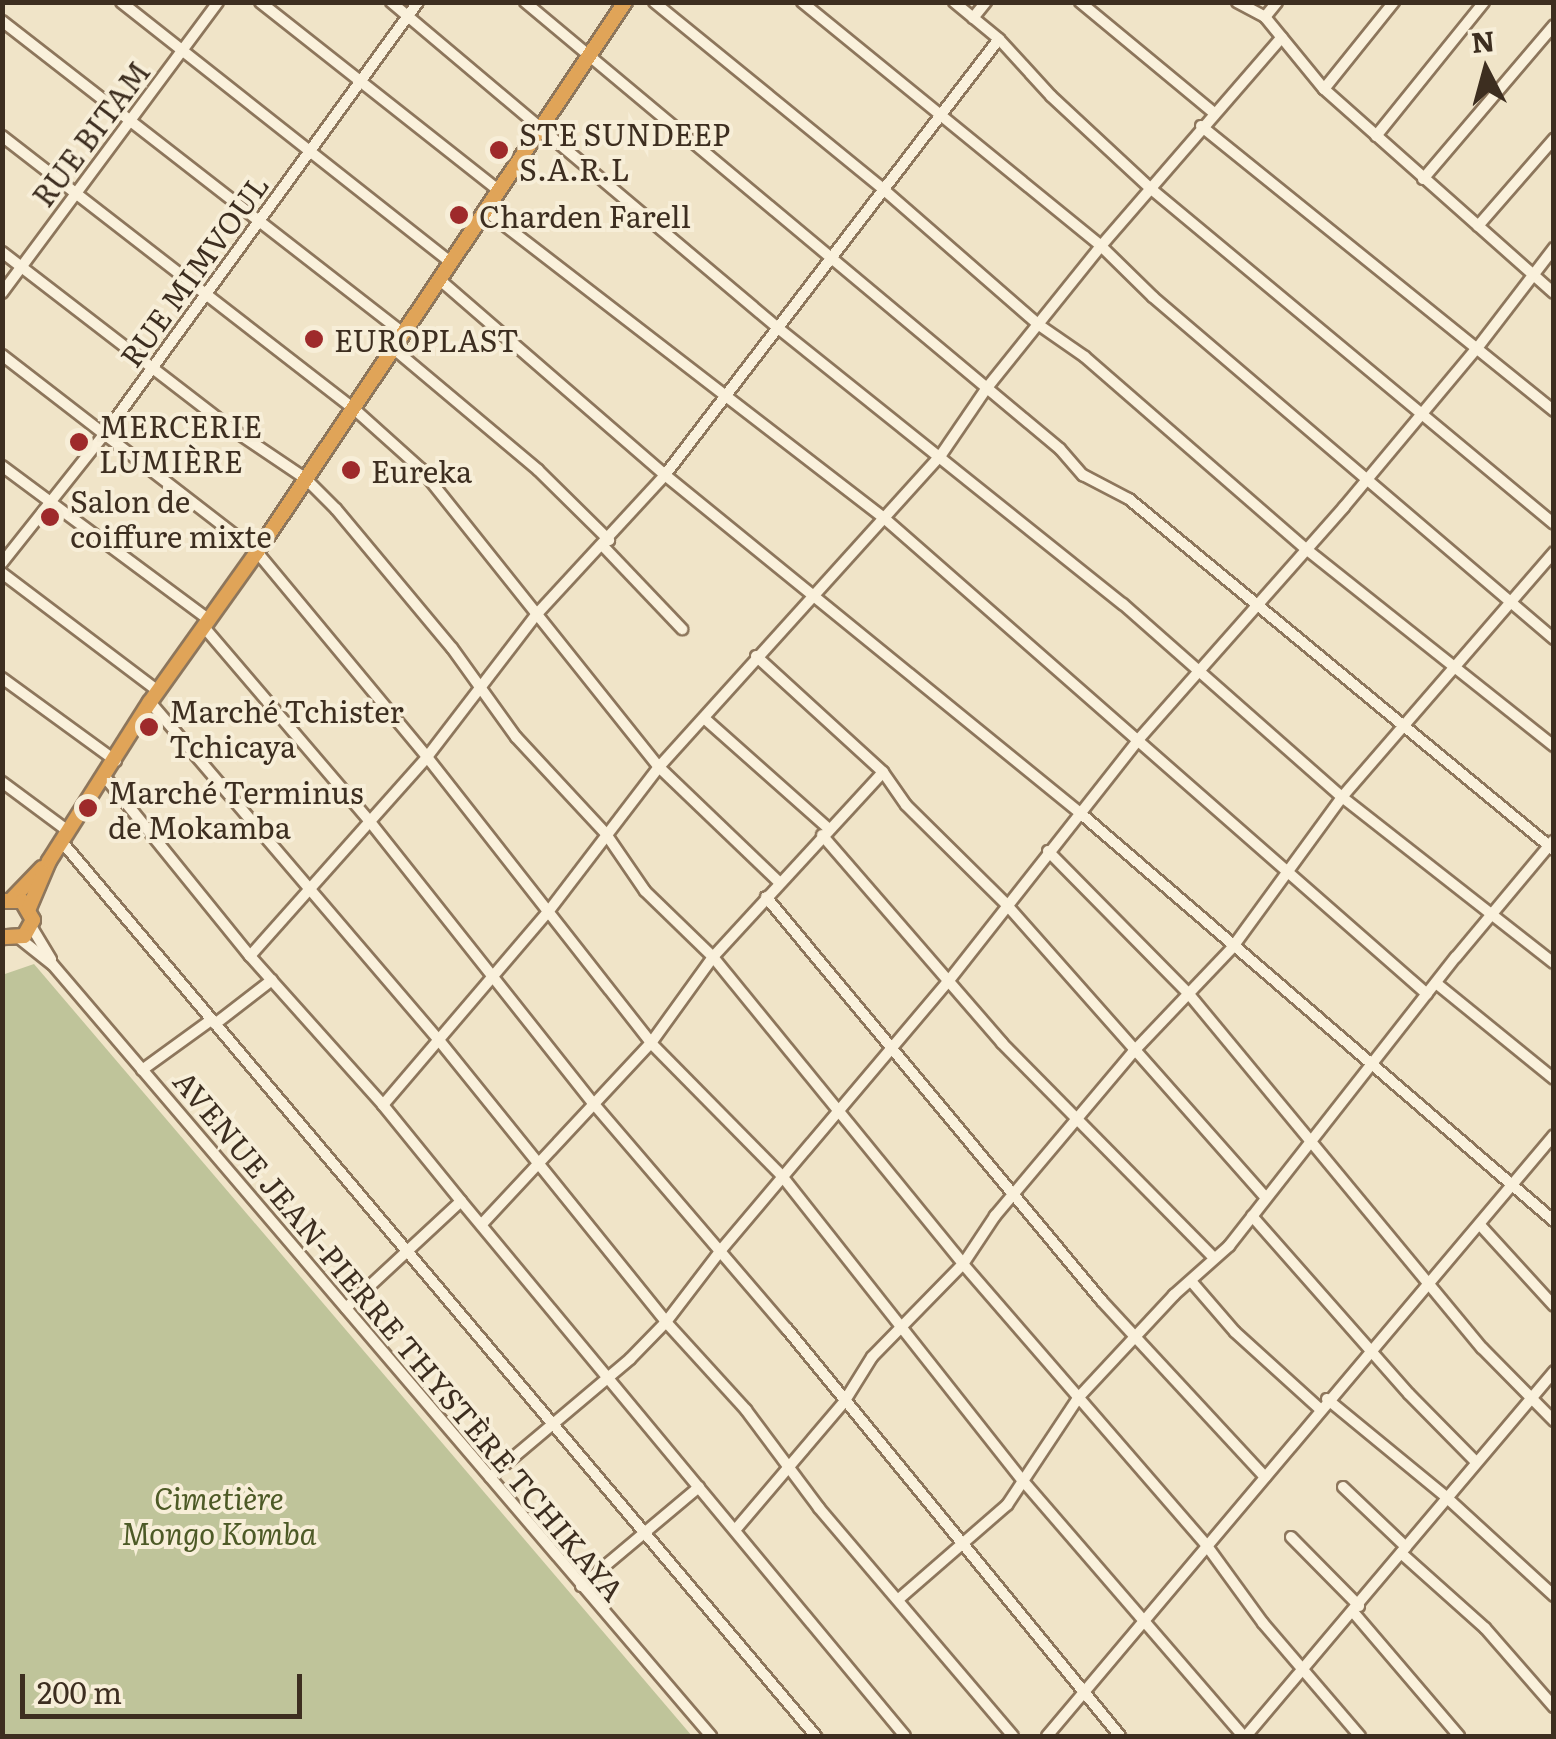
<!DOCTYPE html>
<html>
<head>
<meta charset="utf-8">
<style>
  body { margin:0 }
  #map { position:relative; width:1556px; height:1739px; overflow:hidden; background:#f0e4c8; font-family:Literata,serif }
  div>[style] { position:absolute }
  .cemetery>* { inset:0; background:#bfc49a }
  .roads { filter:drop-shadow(2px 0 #8d765c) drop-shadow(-2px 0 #8d765c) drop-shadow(0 2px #8d765c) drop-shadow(0 -2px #8d765c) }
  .minor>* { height:10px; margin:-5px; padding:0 5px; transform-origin:5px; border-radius:5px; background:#faf1dc }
  .highway>* { height:14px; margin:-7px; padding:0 7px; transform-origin:7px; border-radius:7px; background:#e0a458 }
  .dots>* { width:28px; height:28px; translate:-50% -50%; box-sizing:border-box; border:5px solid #f7eed8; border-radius:50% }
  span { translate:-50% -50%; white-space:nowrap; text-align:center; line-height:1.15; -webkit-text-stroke:8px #f7eed8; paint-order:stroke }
  .street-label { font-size:30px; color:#3d2e20 }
  .poi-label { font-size:30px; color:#3d2e20 }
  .left { translate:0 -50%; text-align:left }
  .park-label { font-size:30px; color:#4d5a26; font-style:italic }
  .frame { position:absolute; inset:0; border:5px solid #3d2e20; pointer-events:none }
  .north { position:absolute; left:1436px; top:20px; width:100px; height:100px; -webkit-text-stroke:8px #f7eed8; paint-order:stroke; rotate:354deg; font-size:28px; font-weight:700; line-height:40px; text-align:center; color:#3d2e20 }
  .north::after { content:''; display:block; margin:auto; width:35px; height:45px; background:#3d2e20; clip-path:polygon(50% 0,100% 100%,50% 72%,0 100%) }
  .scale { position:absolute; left:20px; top:1674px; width:282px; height:45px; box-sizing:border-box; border:5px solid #3d2e20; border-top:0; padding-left:12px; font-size:30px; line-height:35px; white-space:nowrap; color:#3d2e20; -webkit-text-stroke:8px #f7eed8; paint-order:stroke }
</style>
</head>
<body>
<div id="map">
  <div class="cemetery">
    <div style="clip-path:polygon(34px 964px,692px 1736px,3px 1736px,2px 975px)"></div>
  </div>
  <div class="roads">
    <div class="minor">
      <div style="left:121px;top:2px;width:421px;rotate:38.3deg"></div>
      <div style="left:260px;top:2px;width:305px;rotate:38.3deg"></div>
      <div style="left:391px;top:2px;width:506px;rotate:40.11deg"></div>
      <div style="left:778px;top:328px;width:442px;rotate:38.7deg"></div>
      <div style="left:1123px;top:604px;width:292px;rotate:41.4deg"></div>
      <div style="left:1342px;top:797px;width:269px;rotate:38.1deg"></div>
      <div style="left:525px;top:2px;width:697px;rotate:39.88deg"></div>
      <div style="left:1060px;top:449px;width:35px;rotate:49deg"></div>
      <div style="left:1083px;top:475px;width:52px;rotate:27.6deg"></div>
      <div style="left:1129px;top:499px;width:551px;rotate:39.55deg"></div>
      <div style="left:654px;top:2px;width:296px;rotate:39.2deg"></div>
      <div style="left:883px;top:189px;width:207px;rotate:41.1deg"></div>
      <div style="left:1039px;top:325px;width:56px;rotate:34.8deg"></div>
      <div style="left:1085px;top:357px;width:293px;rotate:41deg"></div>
      <div style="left:1306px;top:549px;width:317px;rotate:38.5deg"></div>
      <div style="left:802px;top:2px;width:386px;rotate:39.2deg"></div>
      <div style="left:1101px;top:246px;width:73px;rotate:44.4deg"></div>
      <div style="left:1153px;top:297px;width:527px;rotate:40.46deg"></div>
      <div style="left:954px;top:2px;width:58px;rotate:39.4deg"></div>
      <div style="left:999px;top:39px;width:77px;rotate:47.6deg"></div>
      <div style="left:1051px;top:96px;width:135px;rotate:42.9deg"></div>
      <div style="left:1150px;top:188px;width:525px;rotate:39.75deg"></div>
      <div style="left:1080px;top:2px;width:173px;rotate:39.6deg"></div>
      <div style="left:1237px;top:2px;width:32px;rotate:28deg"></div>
      <div style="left:1265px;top:17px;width:93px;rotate:50.7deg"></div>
      <div style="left:1324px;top:89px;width:307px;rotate:41.6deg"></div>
      <div style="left:1265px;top:17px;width:19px;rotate:-51deg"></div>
      <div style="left:973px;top:18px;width:21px;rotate:-51deg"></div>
      <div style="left:2px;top:21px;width:508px;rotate:37.88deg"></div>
      <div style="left:1324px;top:89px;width:112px;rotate:-51.2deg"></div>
      <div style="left:1201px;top:126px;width:454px;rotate:38.9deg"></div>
      <div style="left:2px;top:136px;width:443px;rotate:37.8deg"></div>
      <div style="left:352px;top:407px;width:93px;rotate:41.9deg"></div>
      <div style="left:421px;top:469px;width:381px;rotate:51.4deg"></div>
      <div style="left:659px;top:767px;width:166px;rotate:43.8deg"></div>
      <div style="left:1376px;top:136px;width:172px;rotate:-51.1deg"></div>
      <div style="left:1423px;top:179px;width:202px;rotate:-49.6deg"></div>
      <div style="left:486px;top:211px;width:503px;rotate:37.65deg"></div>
      <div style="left:884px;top:518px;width:722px;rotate:41.24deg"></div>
      <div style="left:1478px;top:226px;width:116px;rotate:-48.9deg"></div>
      <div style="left:2px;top:252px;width:290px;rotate:37.6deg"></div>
      <div style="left:232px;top:429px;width:89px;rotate:34deg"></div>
      <div style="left:306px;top:479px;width:42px;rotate:45deg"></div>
      <div style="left:336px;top:509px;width:181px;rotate:50.2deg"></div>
      <div style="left:452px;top:648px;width:110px;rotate:54.3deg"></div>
      <div style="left:516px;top:737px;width:132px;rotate:47.1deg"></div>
      <div style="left:606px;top:834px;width:69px;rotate:55.6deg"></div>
      <div style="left:645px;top:891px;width:95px;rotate:44.1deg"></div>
      <div style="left:713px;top:957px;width:396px;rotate:50.8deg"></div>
      <div style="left:963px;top:1264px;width:373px;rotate:49.1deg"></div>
      <div style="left:1207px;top:1546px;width:95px;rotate:54deg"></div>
      <div style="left:1263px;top:1623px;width:149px;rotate:49.4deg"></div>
      <div style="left:440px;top:280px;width:298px;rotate:40.9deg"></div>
      <div style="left:665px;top:475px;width:534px;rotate:39.15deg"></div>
      <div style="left:1079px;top:812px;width:627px;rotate:40.73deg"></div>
      <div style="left:2px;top:293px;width:362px;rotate:-53.4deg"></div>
      <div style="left:394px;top:349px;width:188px;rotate:40deg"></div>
      <div style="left:538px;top:470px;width:100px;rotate:44.6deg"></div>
      <div style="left:2px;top:355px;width:322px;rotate:37.7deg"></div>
      <div style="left:257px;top:552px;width:266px;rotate:50.3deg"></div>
      <div style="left:427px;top:757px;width:363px;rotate:51.9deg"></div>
      <div style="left:651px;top:1043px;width:187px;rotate:45.4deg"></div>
      <div style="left:782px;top:1176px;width:390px;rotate:51.7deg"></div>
      <div style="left:1024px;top:1482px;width:335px;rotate:49.2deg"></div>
      <div style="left:2px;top:466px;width:257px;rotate:36.6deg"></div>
      <div style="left:603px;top:546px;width:115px;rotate:46.4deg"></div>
      <div style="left:2px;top:563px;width:162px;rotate:-51.5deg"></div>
      <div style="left:103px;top:436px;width:536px;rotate:-54.03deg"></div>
      <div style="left:2px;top:573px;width:196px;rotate:37.1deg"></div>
      <div style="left:203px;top:626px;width:259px;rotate:49.5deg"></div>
      <div style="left:371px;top:823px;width:357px;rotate:51.6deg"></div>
      <div style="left:593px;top:1103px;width:298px;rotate:49.4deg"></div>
      <div style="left:787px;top:1329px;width:526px;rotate:50.71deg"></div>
      <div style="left:756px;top:656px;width:172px;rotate:42.4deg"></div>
      <div style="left:883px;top:772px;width:40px;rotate:55.1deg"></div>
      <div style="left:906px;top:805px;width:141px;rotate:44.7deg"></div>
      <div style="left:1006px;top:904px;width:390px;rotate:48.5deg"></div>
      <div style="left:2px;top:678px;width:141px;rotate:36.1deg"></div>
      <div style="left:150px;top:702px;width:443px;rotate:49.5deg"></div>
      <div style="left:438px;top:1039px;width:363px;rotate:51.1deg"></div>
      <div style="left:666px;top:1322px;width:119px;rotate:47.7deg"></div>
      <div style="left:746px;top:1410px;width:122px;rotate:53.3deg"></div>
      <div style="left:819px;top:1508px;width:299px;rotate:49.6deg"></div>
      <div style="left:704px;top:718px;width:167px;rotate:41.6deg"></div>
      <div style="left:105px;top:777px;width:230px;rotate:51deg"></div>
      <div style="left:250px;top:956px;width:200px;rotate:48.2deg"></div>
      <div style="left:2px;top:782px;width:82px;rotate:36.6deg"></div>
      <div style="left:822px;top:835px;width:275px;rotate:49.1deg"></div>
      <div style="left:1002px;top:1043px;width:302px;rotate:45.4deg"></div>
      <div style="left:62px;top:842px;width:1170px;rotate:49.86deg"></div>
      <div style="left:1048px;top:851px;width:199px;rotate:45.4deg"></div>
      <div style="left:1188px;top:993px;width:461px;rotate:50.4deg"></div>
      <div style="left:1482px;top:1348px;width:103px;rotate:45.4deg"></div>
      <div style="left:766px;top:897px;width:525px;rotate:50.25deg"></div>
      <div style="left:1102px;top:1301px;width:240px;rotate:47.2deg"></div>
      <div style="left:31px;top:926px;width:39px;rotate:59deg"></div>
      <div style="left:19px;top:938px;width:43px;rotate:38.5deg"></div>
      <div style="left:53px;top:965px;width:1014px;rotate:49.52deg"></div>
      <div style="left:250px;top:956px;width:266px;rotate:-48.3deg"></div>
      <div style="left:427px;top:757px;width:179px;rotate:-52.5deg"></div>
      <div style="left:536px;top:615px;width:190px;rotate:-47.3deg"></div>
      <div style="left:665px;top:475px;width:549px;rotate:-52.55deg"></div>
      <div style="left:1436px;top:983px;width:152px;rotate:39.1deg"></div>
      <div style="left:215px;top:1024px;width:72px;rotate:-37.7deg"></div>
      <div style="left:142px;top:1070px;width:85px;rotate:-35.9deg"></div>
      <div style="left:461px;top:1201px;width:695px;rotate:50.31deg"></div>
      <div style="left:1252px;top:1216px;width:237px;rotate:48.6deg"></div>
      <div style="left:1409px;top:1394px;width:93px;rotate:45.4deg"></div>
      <div style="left:482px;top:1224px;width:248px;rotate:-47deg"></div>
      <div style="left:651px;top:1043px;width:106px;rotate:-54.2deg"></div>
      <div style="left:713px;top:957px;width:251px;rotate:-47.4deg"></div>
      <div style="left:1481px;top:1226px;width:108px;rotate:47.6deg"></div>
      <div style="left:1191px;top:1281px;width:67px;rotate:49.2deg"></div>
      <div style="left:1235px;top:1332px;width:115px;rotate:42.2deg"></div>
      <div style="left:346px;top:1308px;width:157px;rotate:-42.9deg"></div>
      <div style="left:461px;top:1201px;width:124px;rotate:-129.1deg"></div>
      <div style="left:383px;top:1105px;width:254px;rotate:-49.5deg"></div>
      <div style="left:548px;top:912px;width:183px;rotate:-52.6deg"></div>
      <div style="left:659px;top:767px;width:421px;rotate:-47.9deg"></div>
      <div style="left:941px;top:455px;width:80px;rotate:-55.7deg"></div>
      <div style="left:986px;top:389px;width:184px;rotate:-51.2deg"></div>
      <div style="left:1101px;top:246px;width:276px;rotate:-49.1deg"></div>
      <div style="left:1327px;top:1399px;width:153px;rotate:39.4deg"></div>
      <div style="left:1445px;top:1496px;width:148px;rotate:42.5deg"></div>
      <div style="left:490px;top:1477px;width:183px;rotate:-40.1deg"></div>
      <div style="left:630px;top:1359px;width:52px;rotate:-45.8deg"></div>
      <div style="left:666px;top:1322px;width:91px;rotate:-52.6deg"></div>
      <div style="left:721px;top:1250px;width:350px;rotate:-49.8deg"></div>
      <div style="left:947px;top:983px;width:309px;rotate:-51.8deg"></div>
      <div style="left:1138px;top:740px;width:311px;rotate:-48.5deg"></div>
      <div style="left:1344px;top:507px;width:209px;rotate:-50.1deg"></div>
      <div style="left:1478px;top:347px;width:125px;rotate:-52.5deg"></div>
      <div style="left:1343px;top:1487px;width:87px;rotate:43.6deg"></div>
      <div style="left:736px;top:1529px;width:167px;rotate:-49.6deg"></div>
      <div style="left:844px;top:1402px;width:53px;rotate:-58.1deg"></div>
      <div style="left:872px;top:1357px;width:130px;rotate:-45.6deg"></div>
      <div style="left:963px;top:1264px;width:58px;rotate:-56.3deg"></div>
      <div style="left:995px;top:1216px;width:214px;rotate:-49.9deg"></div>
      <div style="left:1133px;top:1052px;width:144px;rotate:-46.4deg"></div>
      <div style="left:1232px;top:948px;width:187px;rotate:-53.9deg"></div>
      <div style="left:1342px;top:797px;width:324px;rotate:-49.1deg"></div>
      <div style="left:1291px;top:1537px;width:97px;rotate:45.4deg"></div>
      <div style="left:1401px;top:1553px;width:113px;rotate:41.8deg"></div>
      <div style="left:1485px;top:1628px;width:105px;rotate:48.9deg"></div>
      <div style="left:581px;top:1586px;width:154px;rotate:-40deg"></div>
      <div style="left:900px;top:1598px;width:142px;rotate:-41deg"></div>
      <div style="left:1007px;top:1505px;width:128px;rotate:-56.4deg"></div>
      <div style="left:1078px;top:1398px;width:141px;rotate:-47deg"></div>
      <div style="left:1174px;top:1295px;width:74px;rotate:-41.7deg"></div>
      <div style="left:1229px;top:1246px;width:367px;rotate:-51.9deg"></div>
      <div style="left:1456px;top:957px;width:151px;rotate:-50.1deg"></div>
      <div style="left:1354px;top:1613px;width:162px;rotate:49.5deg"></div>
      <div style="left:1047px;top:1736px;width:786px;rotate:-49.85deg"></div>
      <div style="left:1246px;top:1736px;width:478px;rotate:-49.8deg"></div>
    </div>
    <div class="highway">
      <div style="left:12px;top:899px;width:43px;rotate:-45.9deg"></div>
      <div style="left:2px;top:901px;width:20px"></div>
      <div style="left:22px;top:901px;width:22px;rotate:60deg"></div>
      <div style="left:33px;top:920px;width:18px;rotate:119deg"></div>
      <div style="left:24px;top:936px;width:22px;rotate:177deg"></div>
      <div style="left:29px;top:908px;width:51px;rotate:-66.9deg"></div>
      <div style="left:49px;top:861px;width:188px;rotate:-57.6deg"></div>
      <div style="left:150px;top:702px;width:184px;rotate:-54.5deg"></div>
      <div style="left:257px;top:552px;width:662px;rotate:-56.21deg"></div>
    </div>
  </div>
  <div class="dots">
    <div style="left:499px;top:150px;background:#9e2a2b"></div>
    <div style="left:459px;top:215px;background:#9e2a2b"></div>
    <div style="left:314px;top:339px;background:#9e2a2b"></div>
    <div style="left:79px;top:442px;background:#9e2a2b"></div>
    <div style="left:351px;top:470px;background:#9e2a2b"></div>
    <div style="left:50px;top:517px;background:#9e2a2b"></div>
    <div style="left:149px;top:727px;background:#9e2a2b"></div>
    <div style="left:88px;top:808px;background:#9e2a2b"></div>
  </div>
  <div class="street-label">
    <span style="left:90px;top:133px;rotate:-53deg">RUE BITAM</span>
    <span style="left:193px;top:270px;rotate:-54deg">RUE MIMVOUL</span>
    <span style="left:400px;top:1335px;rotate:50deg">AVENUE JEAN-PIERRE THYSTÈRE TCHIKAYA</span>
  </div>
  <div class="poi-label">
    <span class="left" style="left:519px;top:150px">STE SUNDEEP<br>S.A.R.L</span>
    <span class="left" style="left:479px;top:215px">Charden Farell</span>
    <span class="left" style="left:334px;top:339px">EUROPLAST</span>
    <span class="left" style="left:99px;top:442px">MERCERIE<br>LUMIÈRE</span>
    <span class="left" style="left:371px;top:470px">Eureka</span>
    <span class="left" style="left:70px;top:517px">Salon de<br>coiffure mixte</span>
    <span class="left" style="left:169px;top:727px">Marché Tchister<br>Tchicaya</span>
    <span class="left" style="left:108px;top:808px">Marché Terminus<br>de Mokamba</span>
  </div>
  <div class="park-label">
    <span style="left:219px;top:1514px">Cimetière<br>Mongo Komba</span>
  </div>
  <div class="frame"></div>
  <div class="north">N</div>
  <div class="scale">200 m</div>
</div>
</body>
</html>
